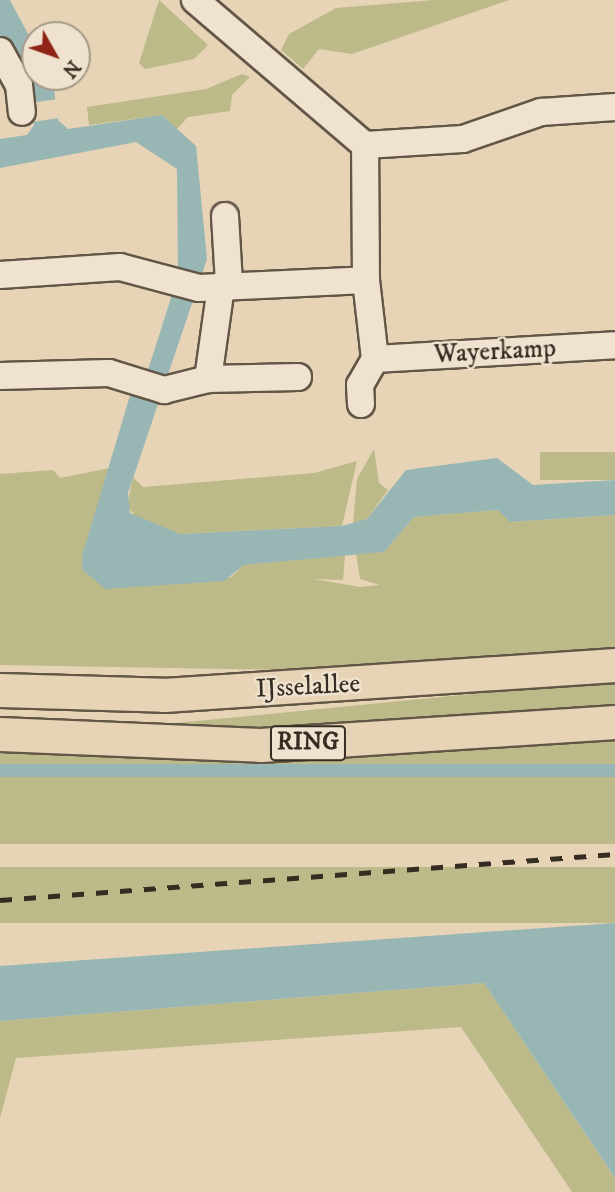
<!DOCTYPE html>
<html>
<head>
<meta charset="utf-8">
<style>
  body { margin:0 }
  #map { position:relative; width:615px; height:1192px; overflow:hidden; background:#e7d3b5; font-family:"IM FELL DW Pica",serif }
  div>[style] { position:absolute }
  .green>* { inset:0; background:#bcba89; transform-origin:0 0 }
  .water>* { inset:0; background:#98b6b4; transform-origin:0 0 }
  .pier>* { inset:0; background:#e7d3b5; transform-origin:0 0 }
  .roads { filter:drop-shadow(2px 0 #625647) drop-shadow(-2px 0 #625647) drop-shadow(0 2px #625647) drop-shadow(0 -2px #625647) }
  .minor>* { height:26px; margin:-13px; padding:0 13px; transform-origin:13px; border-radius:13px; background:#efe2cf }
  .major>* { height:33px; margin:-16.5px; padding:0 16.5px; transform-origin:16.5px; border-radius:16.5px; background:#e7d3b5 }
  .rail>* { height:5px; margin-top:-2.5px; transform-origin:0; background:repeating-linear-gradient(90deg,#362d22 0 12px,transparent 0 24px) }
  span { translate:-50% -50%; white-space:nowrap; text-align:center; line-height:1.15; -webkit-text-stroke:5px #efe2cf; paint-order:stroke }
  .shield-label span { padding:2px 5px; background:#efe2cf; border:2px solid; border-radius:5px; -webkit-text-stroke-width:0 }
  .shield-label { font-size:24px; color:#362d22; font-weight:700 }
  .street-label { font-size:26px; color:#362d22 }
  .north { position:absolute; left:21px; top:21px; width:70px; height:70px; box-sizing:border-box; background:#efe2cf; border:2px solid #a59a8a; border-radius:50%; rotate:130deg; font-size:19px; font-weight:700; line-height:28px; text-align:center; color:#362d22 }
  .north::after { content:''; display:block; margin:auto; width:24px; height:32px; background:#8f2418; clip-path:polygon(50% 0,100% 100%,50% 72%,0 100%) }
</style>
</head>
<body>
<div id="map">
  <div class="green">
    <div style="clip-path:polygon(159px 0,208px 45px,194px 59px,145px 69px,139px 63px)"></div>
    <div style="clip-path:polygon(434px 0,509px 0,352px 54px,319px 49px,303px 69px,281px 50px,289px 34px,336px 8px)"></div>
    <div style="clip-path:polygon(242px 74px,250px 77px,232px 95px,230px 111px,188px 117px,177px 129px,162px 115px,89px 125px,87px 107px,206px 89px)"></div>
    <div style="clip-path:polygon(374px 449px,379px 483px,388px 490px,367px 519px,353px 524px,357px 479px)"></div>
    <div style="left:615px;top:452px;width:28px;height:75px;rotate:90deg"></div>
    <div style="clip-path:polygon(357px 461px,342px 526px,179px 534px,136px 517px,127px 506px,133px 477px,143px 487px,314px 473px)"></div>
    <div style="clip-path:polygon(110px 468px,99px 502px,230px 578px,244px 565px,345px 555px,343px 580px,314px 579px,360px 587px,380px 585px,360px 579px,356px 554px,384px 552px,414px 517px,498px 510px,511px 522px,615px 515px,615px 651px,292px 670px,0 665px,0 474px,53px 470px,60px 478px)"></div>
    <div style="clip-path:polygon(615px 680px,615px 709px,324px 729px,166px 724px)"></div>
    <div style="clip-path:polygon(615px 735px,615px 764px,0 810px,0 746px)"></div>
    <div style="left:615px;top:777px;width:67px;height:617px;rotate:90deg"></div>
    <div style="left:615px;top:867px;width:56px;height:617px;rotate:90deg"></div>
    <div style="clip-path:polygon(484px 983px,615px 1178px,615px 1192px,572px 1192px,461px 1027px,16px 1058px,0 1118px,0 1021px)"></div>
  </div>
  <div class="water">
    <div style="clip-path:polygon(0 0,10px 0,35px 47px,35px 77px,53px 81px,58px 120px,68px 129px,162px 115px,196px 146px,207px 259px,128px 493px,130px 513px,180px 534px,342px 526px,367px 519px,406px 470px,497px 458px,533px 485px,615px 480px,615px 515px,510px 522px,498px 510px,414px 517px,384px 552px,244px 565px,224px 581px,105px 589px,82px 569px,82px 556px,132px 389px,146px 376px,178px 276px,177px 169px,136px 142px,0 168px,0 139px,27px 135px,34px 125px,29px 91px,0 37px)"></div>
    <div style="left:615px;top:764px;width:13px;height:617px;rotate:90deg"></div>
    <div style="clip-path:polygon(615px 923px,615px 1178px,484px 983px,0 1021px,0 966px)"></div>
  </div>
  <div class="pier">
    <div style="left:57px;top:99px;width:19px;height:29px;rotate:81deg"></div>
  </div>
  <div class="roads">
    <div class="minor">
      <div style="left:195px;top:0;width:223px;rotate:40.5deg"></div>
      <div style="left:365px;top:145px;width:98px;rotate:-3.5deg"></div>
      <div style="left:463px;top:139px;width:83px;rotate:-19.1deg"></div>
      <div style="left:541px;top:112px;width:74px;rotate:-3.9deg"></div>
      <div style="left:0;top:51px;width:39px;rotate:61deg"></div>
      <div style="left:19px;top:85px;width:27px;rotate:84deg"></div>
      <div style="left:225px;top:216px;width:68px;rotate:86.6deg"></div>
      <div style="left:0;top:275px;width:120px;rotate:-3.8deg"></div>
      <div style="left:120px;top:267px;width:82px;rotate:14.9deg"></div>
      <div style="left:199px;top:288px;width:167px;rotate:-2.7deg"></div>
      <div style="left:375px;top:359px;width:240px;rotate:-3.3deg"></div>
      <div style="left:0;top:376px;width:109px;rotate:-1.6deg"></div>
      <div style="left:109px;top:373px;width:58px;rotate:17.2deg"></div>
      <div style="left:164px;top:390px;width:45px;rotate:-14deg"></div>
      <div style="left:208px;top:379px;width:90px;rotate:-1.3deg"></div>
      <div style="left:208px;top:379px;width:94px;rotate:-82deg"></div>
      <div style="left:361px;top:404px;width:19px;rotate:-93deg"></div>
      <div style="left:360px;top:385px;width:30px;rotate:-60deg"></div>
      <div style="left:375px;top:359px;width:80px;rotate:-96.5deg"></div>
      <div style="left:366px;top:280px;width:135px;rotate:-90.4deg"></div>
    </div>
    <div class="major">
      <div style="left:0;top:690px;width:164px;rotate:1.7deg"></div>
      <div style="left:164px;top:695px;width:452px;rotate:-3.8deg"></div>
      <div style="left:0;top:734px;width:260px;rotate:2.4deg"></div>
      <div style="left:260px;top:745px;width:356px;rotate:-3.7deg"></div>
    </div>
  </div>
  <div class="rail">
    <div style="left:0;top:900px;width:617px;rotate:-4.28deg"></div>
  </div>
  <div class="shield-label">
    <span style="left:308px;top:743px">RING</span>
  </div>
  <div class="street-label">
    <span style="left:495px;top:352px;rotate:-3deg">Wayerkamp</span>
    <span style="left:308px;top:687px;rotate:-3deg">IJsselallee</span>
  </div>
  <div class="north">N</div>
</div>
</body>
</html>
